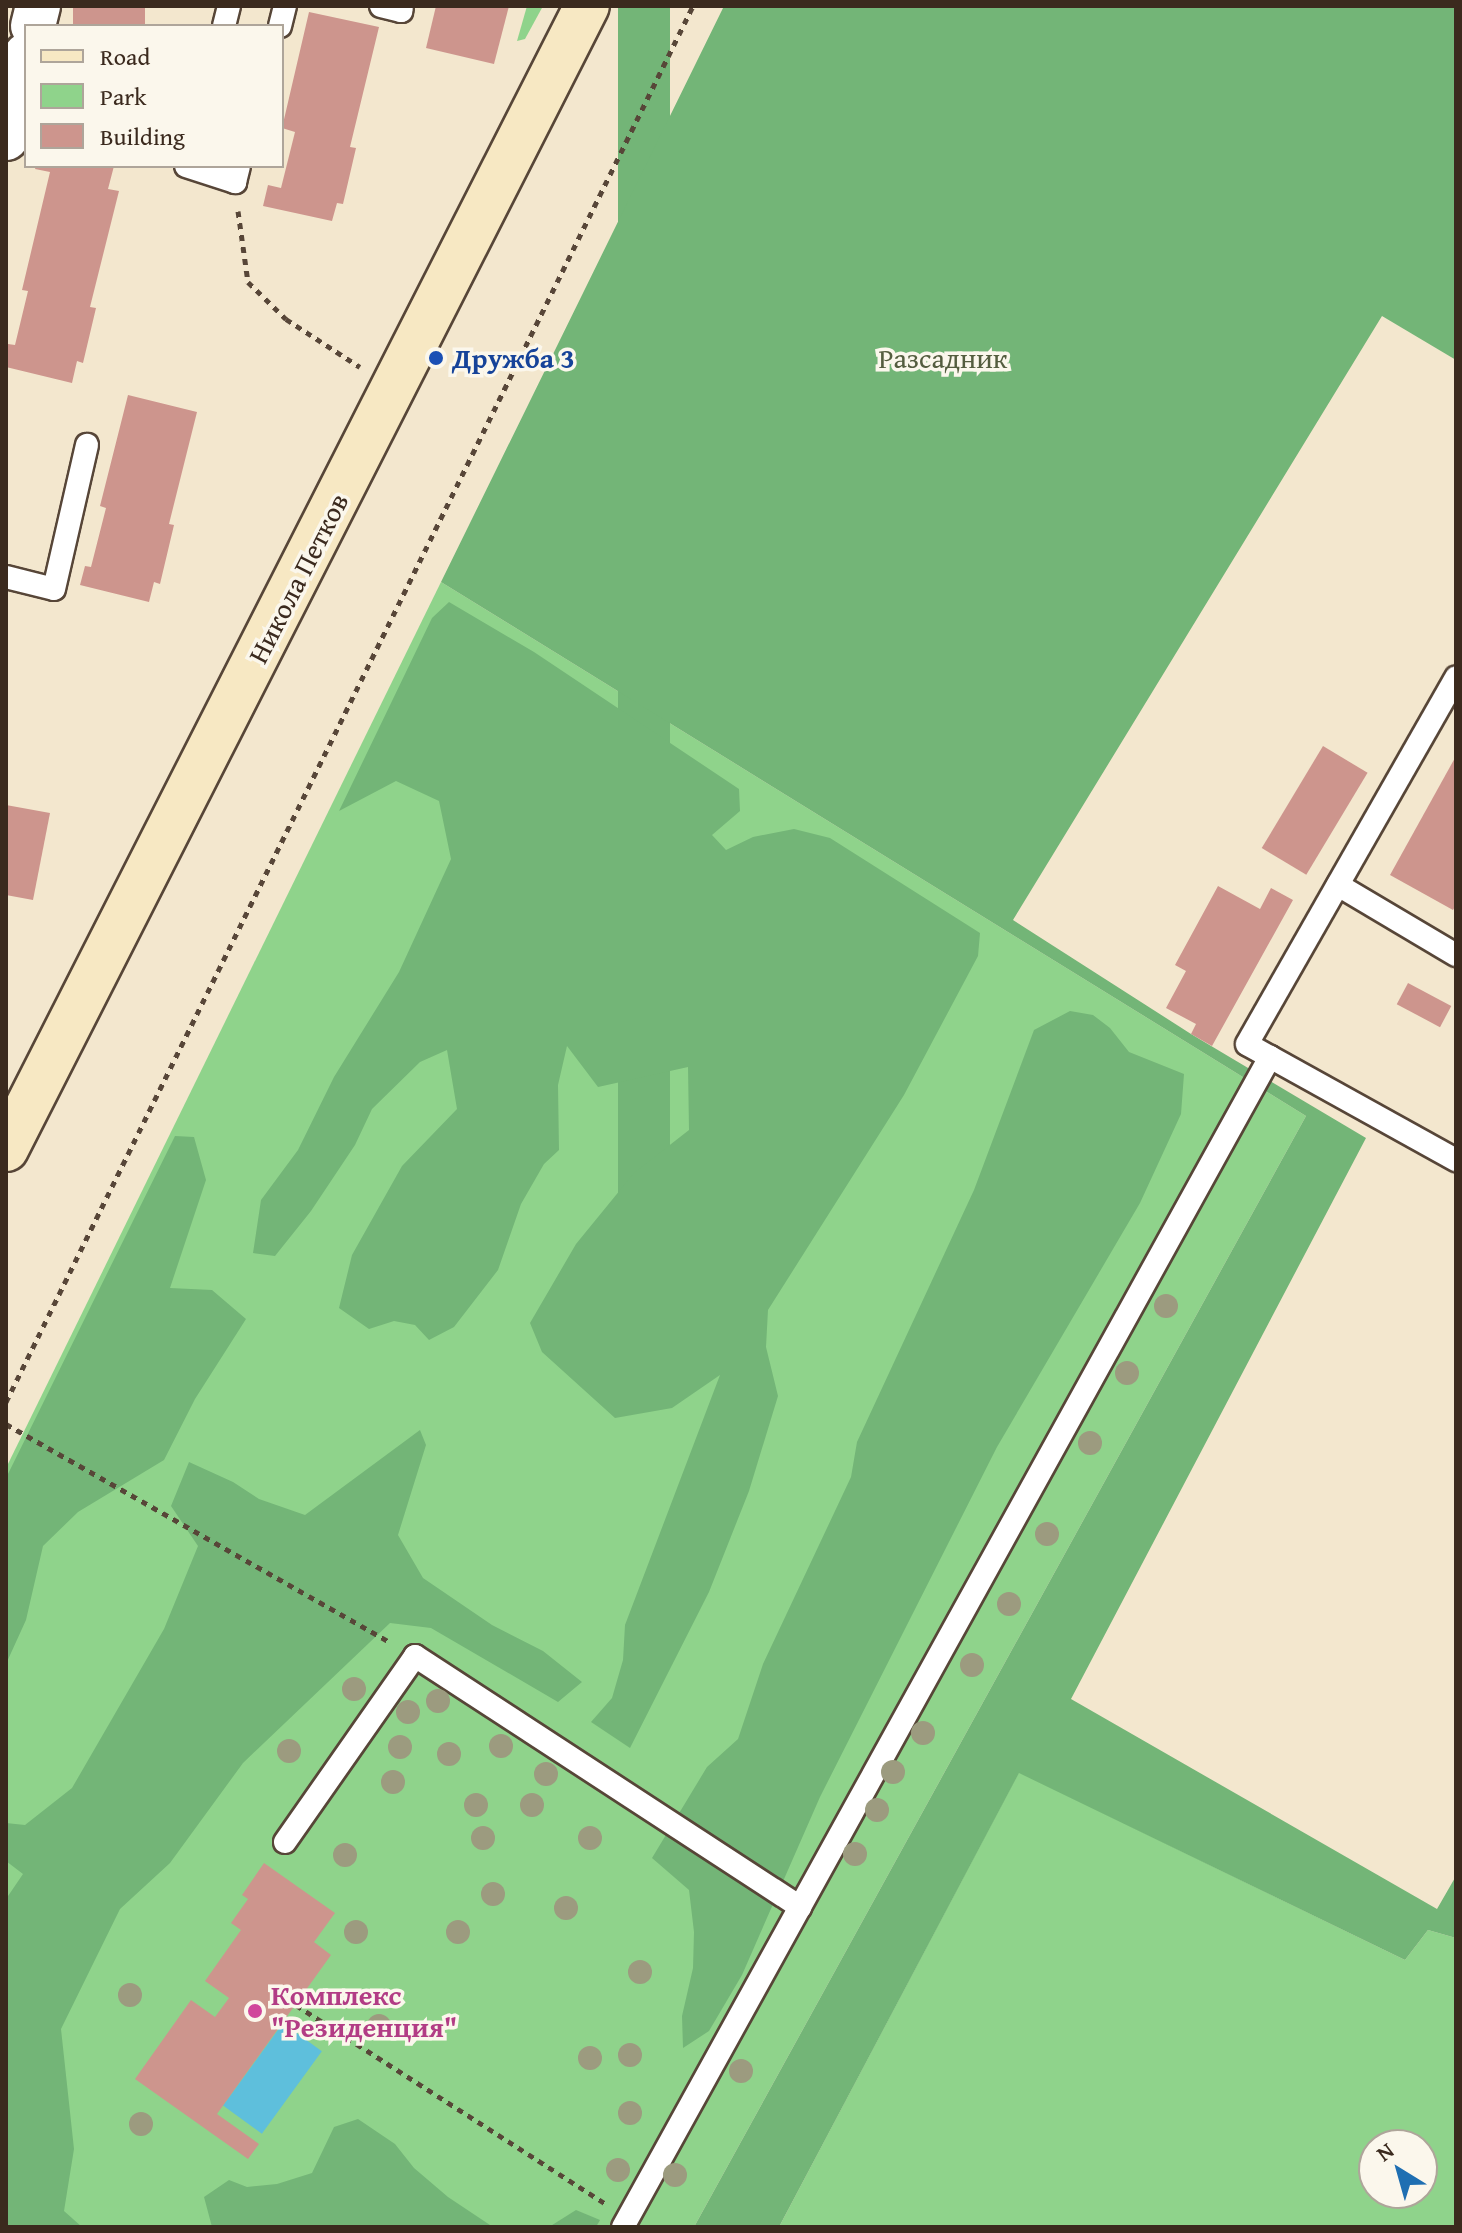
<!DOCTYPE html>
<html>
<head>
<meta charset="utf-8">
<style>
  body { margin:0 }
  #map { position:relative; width:1462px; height:2233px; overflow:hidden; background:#f3e7ce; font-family:"Gentium Book Plus",serif }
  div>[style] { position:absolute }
  .green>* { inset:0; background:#8fd38b }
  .forest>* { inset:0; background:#73b577; transform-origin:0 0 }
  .water>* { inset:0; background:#5ebfdc; transform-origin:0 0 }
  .building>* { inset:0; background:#cd958d; transform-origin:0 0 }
  .path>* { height:5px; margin-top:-2.5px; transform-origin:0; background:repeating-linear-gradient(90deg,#574638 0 6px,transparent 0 12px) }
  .roads { filter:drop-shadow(2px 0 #574638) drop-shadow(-2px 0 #574638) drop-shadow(0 2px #574638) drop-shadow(0 -2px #574638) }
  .lane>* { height:22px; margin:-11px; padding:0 11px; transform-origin:11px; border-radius:11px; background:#fff }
  .street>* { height:44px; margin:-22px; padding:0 22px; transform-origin:22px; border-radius:22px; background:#fff }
  .secondary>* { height:44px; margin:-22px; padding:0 22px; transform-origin:22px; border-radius:22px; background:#f7e8c3 }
  .trees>* { width:24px; height:24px; margin:-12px; border-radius:50%; background:#9c9b7f }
  .dots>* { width:22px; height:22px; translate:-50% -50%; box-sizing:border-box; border:4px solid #fbf7ec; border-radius:50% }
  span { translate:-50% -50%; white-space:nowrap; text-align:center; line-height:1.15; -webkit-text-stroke:7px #fbf7ec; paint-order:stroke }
  .transit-label { font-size:28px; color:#164399; font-weight:700 }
  .left { translate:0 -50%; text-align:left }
  .park-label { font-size:28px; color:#545d3f }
  .street-label { font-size:28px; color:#3b2a1e }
  .hotel-label { font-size:28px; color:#b23c85; font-weight:700 }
  .frame { position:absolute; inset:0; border:8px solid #3b2a1e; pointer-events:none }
  .legend { position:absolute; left:24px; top:24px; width:260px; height:144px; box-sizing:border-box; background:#fbf7ec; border:2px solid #aea59a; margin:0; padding:10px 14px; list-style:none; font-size:24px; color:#3b2a1e }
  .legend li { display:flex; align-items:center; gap:16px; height:40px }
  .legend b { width:40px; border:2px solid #aea59a }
  .north { position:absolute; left:1358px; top:2129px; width:80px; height:80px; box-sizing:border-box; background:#fbf7ec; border:2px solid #aea59a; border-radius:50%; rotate:323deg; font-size:22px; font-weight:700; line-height:32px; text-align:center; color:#3b2a1e }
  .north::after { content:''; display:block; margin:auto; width:28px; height:36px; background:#1f6fb2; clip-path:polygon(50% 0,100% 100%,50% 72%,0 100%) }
</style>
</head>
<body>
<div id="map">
  <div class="green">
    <div style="clip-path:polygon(527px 6px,543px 6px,525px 39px,517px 41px)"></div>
    <div style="clip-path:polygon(441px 582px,1306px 1116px,694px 2227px,6px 2227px,6px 1468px)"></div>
    <div style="clip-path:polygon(evenodd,1019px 1772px,1405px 1960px,1428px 1930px,1456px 1938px,1456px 2227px,779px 2227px,1019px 1772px,1374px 2145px,1422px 2145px,1422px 2193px,1374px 2193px,1374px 2145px)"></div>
  </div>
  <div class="forest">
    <div style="left:618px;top:6px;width:52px;height:1383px"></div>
    <div style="clip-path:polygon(724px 6px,1456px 6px,1456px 360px,1382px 316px,1013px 920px,1191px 1034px,1366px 1138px,1071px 1699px,1437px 1909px,1456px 1876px,1456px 1938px,1428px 1930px,1405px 1960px,1019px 1773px,779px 2227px,694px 2227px,1306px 1116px,441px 582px)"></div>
    <div style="clip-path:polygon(449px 602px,534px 652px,739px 789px,740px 811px,712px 835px,726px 850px,753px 837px,794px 829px,830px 838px,980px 933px,978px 956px,904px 1095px,768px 1310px,766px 1347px,778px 1396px,749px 1491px,709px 1592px,630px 1748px,591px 1722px,612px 1698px,623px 1660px,625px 1625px,720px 1375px,672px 1408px,615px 1418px,542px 1352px,530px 1323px,576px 1244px,634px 1173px,689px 1130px,688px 1067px,598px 1087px,567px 1046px,558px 1085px,559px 1150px,544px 1164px,521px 1204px,498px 1270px,454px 1327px,429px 1340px,415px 1325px,394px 1321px,369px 1329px,339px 1308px,352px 1255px,402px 1166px,457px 1109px,447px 1050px,420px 1062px,372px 1109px,355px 1145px,311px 1211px,275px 1256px,253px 1253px,261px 1200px,298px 1150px,334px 1077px,399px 972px,451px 859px,439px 801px,396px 781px,339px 811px,432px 618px)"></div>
    <div style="clip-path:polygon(1070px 1011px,1093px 1015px,1110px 1028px,1129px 1052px,1184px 1074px,1181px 1114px,1140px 1203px,997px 1447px,820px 1797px,742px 1975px,709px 2031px,683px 2048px,682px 2016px,693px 1968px,694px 1932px,689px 1890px,652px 1858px,707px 1767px,738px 1739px,763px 1664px,851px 1477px,857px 1442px,974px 1190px,1034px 1030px)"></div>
    <div style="clip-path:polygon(175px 1136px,194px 1137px,206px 1180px,170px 1288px,212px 1290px,246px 1319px,195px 1399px,164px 1460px,78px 1512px,43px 1546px,26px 1620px,6px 1664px,6px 1478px)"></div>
    <div style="clip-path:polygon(420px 1430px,426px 1445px,398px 1535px,423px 1578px,492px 1625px,543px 1651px,582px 1682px,558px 1702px,431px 1628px,390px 1623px,243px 1763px,170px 1863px,120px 1909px,61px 2029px,74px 2149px,64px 2211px,82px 2227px,6px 2227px,6px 1899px,23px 1874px,6px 1861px,6px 1823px,25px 1825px,72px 1788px,164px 1629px,198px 1546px,171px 1506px,189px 1462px,233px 1482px,259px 1499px,305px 1515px)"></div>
    <div style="clip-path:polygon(358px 2119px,395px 2144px,414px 2168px,448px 2197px,493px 2227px,212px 2227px,204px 2197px,229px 2180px,247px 2187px,277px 2184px,312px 2173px,334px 2127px)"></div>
    <div style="clip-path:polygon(576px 2210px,600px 2220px,596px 2227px,549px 2227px)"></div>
  </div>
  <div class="water">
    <div style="left:283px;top:2023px;width:48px;height:102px;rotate:36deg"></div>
  </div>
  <div class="building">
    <div style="left:73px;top:6px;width:72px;height:21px"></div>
    <div style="clip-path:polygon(436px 6px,509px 6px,494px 64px,426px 48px)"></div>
    <div style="clip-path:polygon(309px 12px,379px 27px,350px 147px,356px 148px,343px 204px,337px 203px,332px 221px,263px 206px,268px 185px,281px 188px,295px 132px,282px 128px)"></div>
    <div style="clip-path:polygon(36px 166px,114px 166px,108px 189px,119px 191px,90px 307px,96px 308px,83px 363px,77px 361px,72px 383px,6px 367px,8px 344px,15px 345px,28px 291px,22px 290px,50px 172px,35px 169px)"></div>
    <div style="clip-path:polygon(128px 395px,197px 412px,169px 524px,174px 525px,160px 584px,154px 582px,149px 602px,80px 585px,85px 566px,91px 567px,106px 508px,100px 506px)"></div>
    <div style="left:1323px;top:746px;width:52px;height:119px;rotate:31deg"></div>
    <div style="clip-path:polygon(1456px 756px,1456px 905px,1453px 910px,1390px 875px)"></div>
    <div style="clip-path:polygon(6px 805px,50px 813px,33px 900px,6px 895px)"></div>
    <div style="clip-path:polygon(1218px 886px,1260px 909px,1271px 888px,1293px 900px,1212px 1046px,1191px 1034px,1196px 1024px,1166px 1008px,1186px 971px,1175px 965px)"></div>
    <div style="left:1408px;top:983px;width:49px;height:24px;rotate:28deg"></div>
    <div style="clip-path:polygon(264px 1863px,335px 1913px,314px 1942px,331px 1955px,217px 2114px,259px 2144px,248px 2159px,135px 2079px,191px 2000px,215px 2017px,229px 1998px,205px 1981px,241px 1930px,231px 1923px,248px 1899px,242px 1895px)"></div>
  </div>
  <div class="path">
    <div style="left:238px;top:211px;width:72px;rotate:82deg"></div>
    <div style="left:248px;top:282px;width:53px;rotate:44.2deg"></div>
    <div style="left:286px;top:319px;width:88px;rotate:33deg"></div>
    <div style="left:6px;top:1402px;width:1556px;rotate:-63.8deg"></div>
    <div style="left:6px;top:1424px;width:442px;rotate:29.6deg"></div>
    <div style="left:296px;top:2005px;width:367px;rotate:32.7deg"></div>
  </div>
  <div class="roads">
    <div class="lane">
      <div style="left:381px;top:6px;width:21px;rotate:14deg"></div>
      <div style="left:401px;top:11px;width:5px;rotate:-79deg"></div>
      <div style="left:224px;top:26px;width:21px;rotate:-76deg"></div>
      <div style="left:280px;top:26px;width:21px;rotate:-76deg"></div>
      <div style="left:186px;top:166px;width:52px;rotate:18.1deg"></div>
      <div style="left:235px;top:182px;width:16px;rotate:-76deg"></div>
      <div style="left:6px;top:577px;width:49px;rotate:14deg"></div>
      <div style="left:54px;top:589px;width:148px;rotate:-77.1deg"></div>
      <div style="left:1338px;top:885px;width:137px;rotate:30.7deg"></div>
      <div style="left:1270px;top:1057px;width:213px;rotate:29deg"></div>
      <div style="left:285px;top:1842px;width:227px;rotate:-55deg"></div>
      <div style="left:415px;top:1656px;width:460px;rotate:33.1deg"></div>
      <div style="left:623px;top:2227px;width:1337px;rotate:-61.06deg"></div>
      <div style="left:1270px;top:1057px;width:26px;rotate:-151deg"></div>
      <div style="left:1247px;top:1044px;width:422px;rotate:-60.3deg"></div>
    </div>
    <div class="street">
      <div style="left:33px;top:26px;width:21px;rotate:-76deg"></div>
      <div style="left:6px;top:138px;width:85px;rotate:-76.5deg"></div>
    </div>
    <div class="secondary">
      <div style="left:6px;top:1149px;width:1282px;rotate:-63.06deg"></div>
    </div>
  </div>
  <div class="trees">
    <div style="left:1166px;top:1306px"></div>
    <div style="left:1127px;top:1373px"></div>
    <div style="left:1090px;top:1443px"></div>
    <div style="left:1047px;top:1534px"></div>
    <div style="left:1009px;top:1604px"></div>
    <div style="left:972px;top:1665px"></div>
    <div style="left:354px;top:1689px"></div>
    <div style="left:438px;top:1701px"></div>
    <div style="left:408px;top:1712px"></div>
    <div style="left:923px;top:1733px"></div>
    <div style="left:501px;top:1746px"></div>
    <div style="left:400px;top:1747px"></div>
    <div style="left:289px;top:1751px"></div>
    <div style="left:449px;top:1754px"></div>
    <div style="left:893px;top:1772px"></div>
    <div style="left:546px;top:1774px"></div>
    <div style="left:393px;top:1782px"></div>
    <div style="left:476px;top:1805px"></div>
    <div style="left:532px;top:1805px"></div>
    <div style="left:877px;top:1810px"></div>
    <div style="left:483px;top:1838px"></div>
    <div style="left:590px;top:1838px"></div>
    <div style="left:855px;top:1854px"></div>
    <div style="left:345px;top:1855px"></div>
    <div style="left:493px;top:1894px"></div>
    <div style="left:566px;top:1908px"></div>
    <div style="left:356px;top:1932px"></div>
    <div style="left:458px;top:1932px"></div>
    <div style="left:640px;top:1972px"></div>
    <div style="left:130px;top:1995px"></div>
    <div style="left:379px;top:2026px"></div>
    <div style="left:630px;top:2055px"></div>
    <div style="left:590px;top:2058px"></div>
    <div style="left:741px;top:2071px"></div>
    <div style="left:630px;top:2113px"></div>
    <div style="left:141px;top:2124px"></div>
    <div style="left:618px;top:2170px"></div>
    <div style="left:675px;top:2175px"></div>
  </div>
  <div class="dots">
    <div style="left:436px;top:358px;background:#1a4fb4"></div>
    <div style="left:255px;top:2011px;background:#d1479c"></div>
  </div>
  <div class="transit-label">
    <span class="left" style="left:452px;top:358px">Дружба 3</span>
  </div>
  <div class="park-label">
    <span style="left:943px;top:358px">Разсадник</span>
  </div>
  <div class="street-label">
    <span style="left:298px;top:578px;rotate:-63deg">Никола Петков</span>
  </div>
  <div class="hotel-label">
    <span class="left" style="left:271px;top:2011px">Комплекс<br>"Резиденция"</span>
  </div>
  <div class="frame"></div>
  <ul class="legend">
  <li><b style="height:10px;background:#f7e8c3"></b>Road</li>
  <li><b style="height:22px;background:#8fd38b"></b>Park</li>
  <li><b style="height:22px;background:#cd958d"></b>Building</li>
  </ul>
  <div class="north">N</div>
</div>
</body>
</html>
